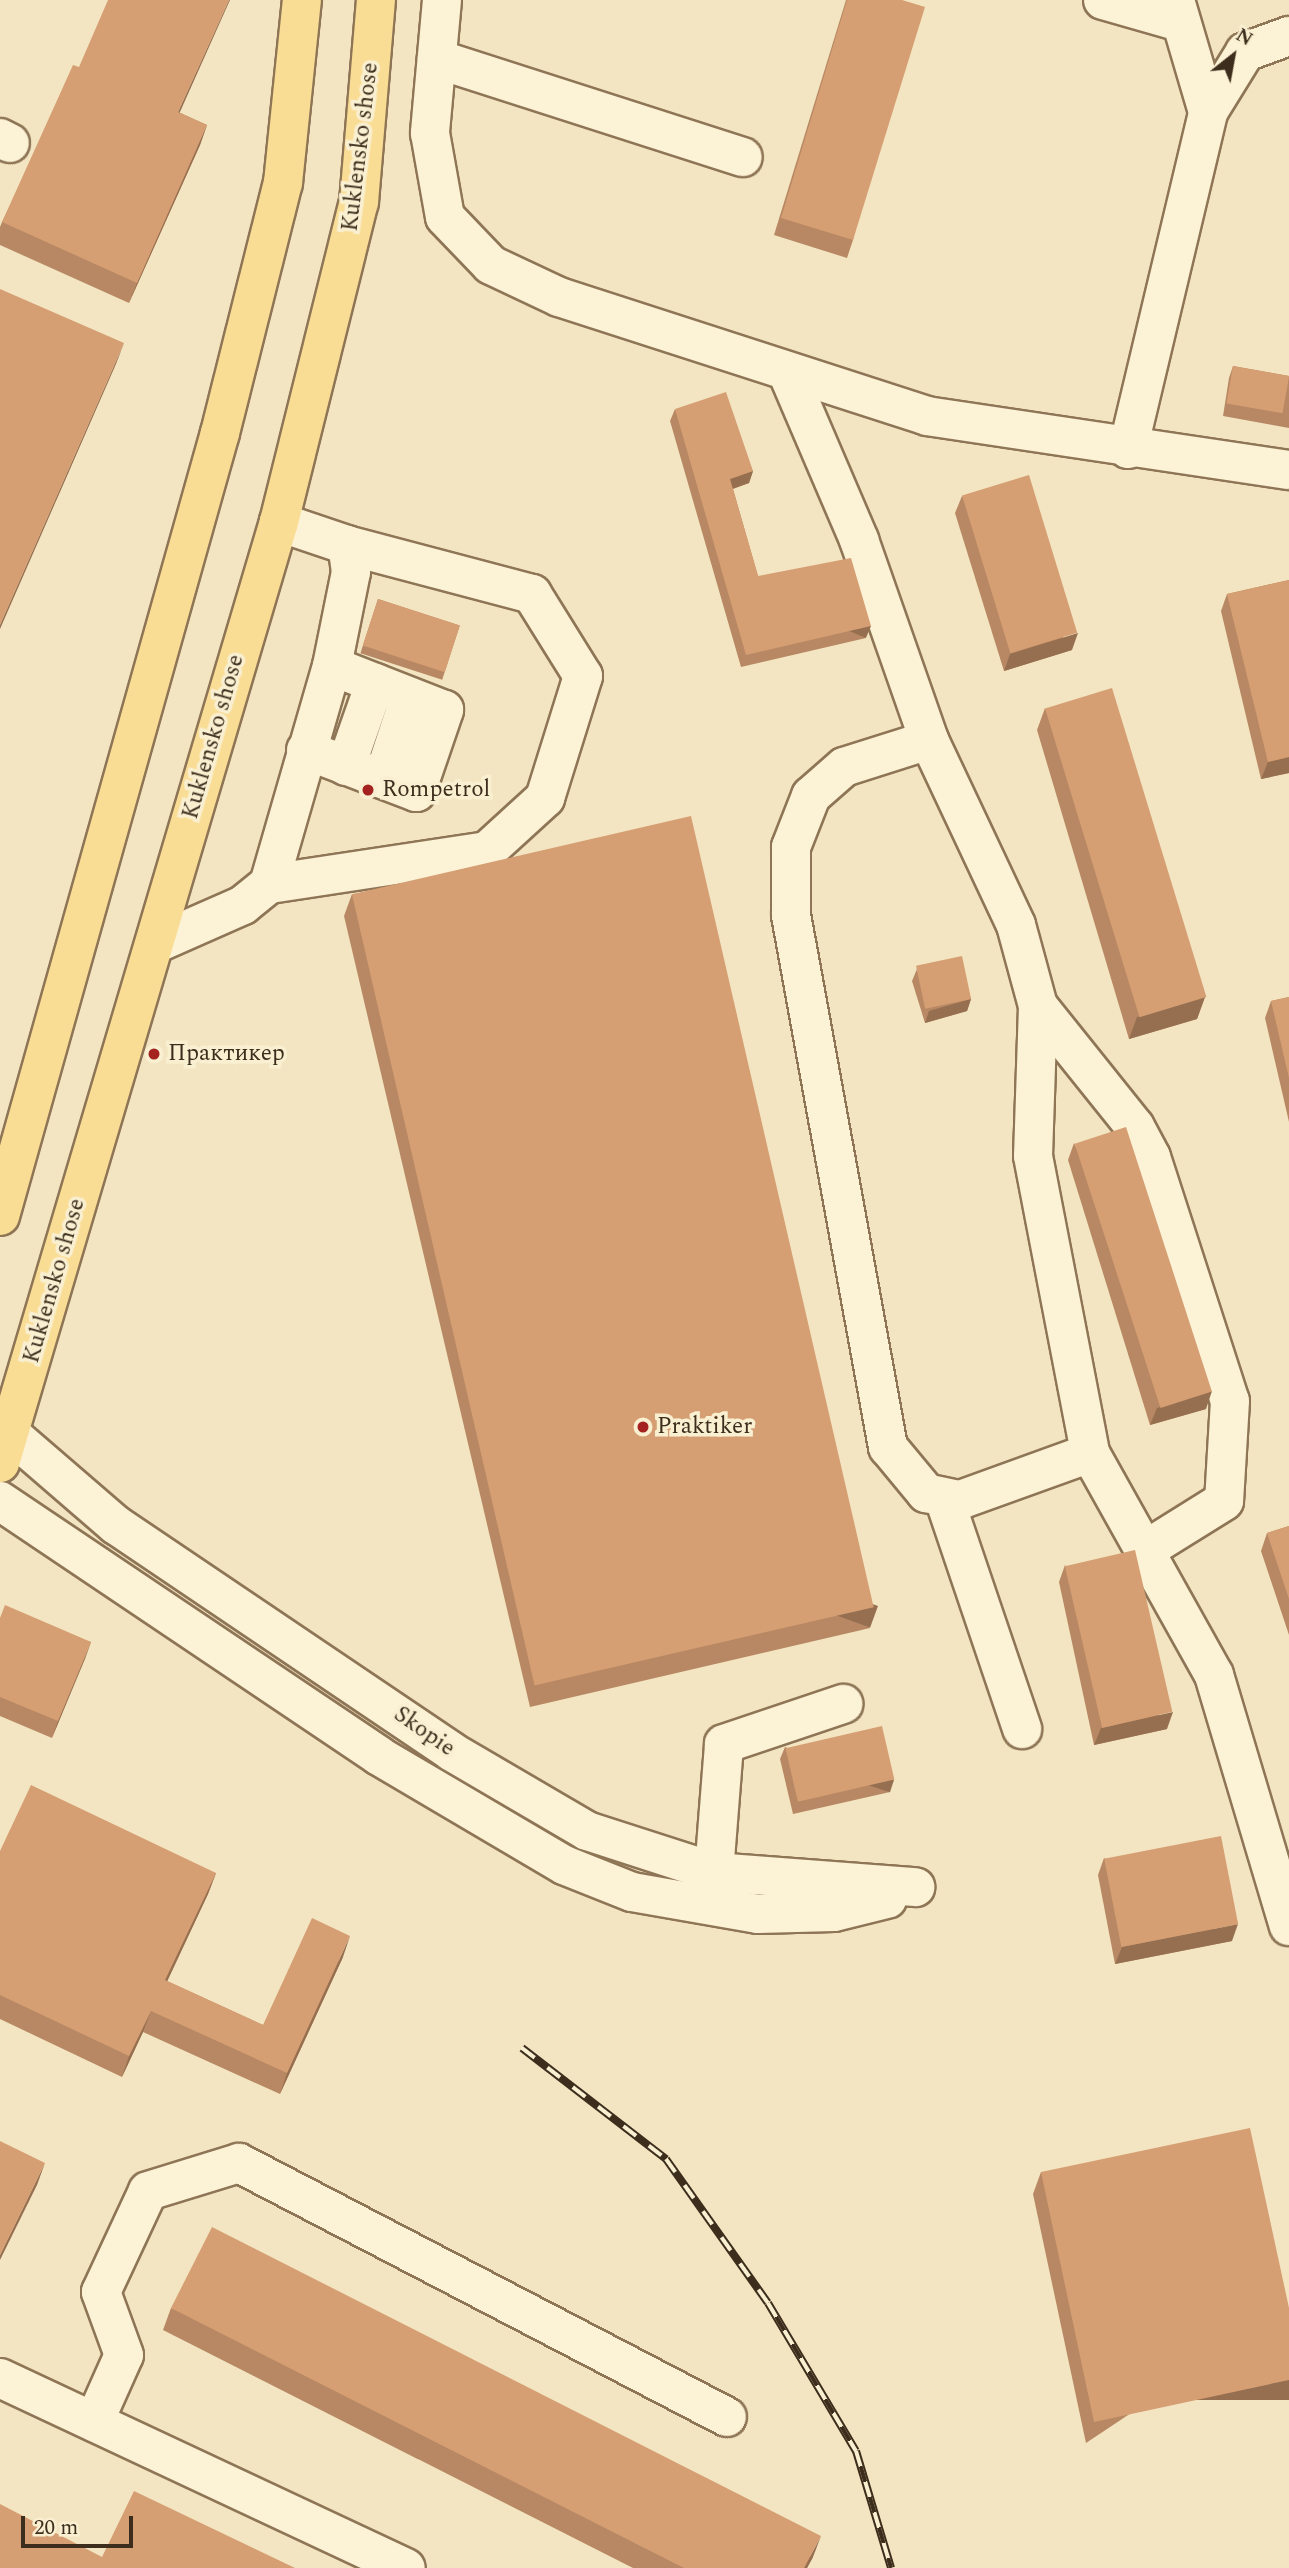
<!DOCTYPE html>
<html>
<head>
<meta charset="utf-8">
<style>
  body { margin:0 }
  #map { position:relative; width:1289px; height:2568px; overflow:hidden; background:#f3e5c1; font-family:Spectral,serif }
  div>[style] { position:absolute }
  .roads { filter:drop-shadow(2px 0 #8e7556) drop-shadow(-2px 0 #8e7556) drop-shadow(0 2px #8e7556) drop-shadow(0 -2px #8e7556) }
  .minor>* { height:38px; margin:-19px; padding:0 19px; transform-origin:19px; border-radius:19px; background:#fcf2d5 }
  .major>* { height:38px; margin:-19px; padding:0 19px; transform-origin:19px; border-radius:19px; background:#fadd95 }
  .rail>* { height:8px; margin-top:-4px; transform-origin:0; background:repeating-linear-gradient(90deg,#f9efd1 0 16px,#3c2d1c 0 32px); box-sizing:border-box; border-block:2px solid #3c2d1c }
  .wall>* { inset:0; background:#b78863; transform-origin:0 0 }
  .shaded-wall>* { inset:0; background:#956f50; transform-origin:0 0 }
  .building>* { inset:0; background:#d59e73; transform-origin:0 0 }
  .dots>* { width:19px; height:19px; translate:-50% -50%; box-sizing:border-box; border:4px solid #f9efd1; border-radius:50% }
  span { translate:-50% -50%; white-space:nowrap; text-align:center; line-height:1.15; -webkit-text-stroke:7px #f9efd1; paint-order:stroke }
  .street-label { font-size:23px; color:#3c2d1c }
  .poi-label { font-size:23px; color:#3c2d1c }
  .left { translate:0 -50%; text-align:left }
  .north { position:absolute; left:1198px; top:21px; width:70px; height:70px; -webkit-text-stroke:5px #f9efd1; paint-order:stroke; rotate:31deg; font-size:19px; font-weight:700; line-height:28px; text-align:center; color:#3c2d1c }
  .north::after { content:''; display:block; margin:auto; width:24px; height:32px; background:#3c2d1c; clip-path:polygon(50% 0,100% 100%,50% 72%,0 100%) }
  .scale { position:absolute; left:21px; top:2516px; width:112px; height:32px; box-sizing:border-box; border:4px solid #3c2d1c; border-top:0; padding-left:9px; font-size:21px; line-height:24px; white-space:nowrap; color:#3c2d1c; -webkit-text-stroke:5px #f9efd1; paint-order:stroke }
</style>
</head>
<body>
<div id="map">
  <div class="roads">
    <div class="minor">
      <div style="left:442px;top:0;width:134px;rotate:95.2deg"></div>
      <div style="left:430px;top:133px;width:85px;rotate:79.9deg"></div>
      <div style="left:445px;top:217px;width:66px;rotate:46.2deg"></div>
      <div style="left:491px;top:265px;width:75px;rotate:25.2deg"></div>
      <div style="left:559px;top:297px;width:387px;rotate:17.9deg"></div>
      <div style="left:927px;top:416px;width:366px;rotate:8.5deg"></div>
      <div style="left:1103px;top:0;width:80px;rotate:15.9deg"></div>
      <div style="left:1175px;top:0;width:117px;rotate:73.6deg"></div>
      <div style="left:437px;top:59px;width:321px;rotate:17.8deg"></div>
      <div style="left:0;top:138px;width:11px;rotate:27deg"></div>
      <div style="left:788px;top:374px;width:181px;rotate:66.8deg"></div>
      <div style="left:859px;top:540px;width:212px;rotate:70.7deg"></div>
      <div style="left:929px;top:740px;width:204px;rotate:64.8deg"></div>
      <div style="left:1016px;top:925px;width:84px;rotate:74.8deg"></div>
      <div style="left:1038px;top:1006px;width:150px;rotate:91.9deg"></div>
      <div style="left:1033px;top:1156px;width:302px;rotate:79.1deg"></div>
      <div style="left:1090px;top:1453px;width:254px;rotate:60.8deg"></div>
      <div style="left:1214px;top:1675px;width:262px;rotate:73.4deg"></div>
      <div style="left:1128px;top:449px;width:346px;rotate:-76.6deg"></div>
      <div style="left:1208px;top:112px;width:70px;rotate:-58.3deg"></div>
      <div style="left:1245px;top:52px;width:47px;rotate:-20deg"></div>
      <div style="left:929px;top:740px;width:89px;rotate:162.4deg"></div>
      <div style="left:844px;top:767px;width:44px;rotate:138.7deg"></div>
      <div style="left:811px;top:796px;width:55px;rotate:111.4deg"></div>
      <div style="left:791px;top:847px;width:68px;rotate:90deg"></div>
      <div style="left:791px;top:915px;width:541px;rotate:79.67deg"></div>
      <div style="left:888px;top:1447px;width:60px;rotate:50.4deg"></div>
      <div style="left:926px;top:1493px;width:35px;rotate:12deg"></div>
      <div style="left:960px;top:1500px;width:138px;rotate:-19.9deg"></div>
      <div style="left:306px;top:750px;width:118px;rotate:20.9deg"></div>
      <div style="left:416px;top:792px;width:87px;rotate:-71.1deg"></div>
      <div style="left:444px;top:710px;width:120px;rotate:-158.6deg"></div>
      <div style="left:346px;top:766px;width:88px;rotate:-70.7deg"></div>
      <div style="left:383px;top:779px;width:86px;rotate:-71.8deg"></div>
      <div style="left:269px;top:884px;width:220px;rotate:-8.6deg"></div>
      <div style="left:487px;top:851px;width:79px;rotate:-42.4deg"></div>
      <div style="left:545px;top:798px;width:128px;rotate:-72.7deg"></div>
      <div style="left:583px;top:676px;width:97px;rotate:-121.9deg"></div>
      <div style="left:532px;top:594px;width:191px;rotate:-165.2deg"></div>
      <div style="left:157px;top:943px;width:94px;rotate:-23.8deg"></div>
      <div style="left:243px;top:905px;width:33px;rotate:-39deg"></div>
      <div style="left:269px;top:884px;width:227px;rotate:-73.9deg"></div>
      <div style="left:332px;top:666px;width:96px;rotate:-78.6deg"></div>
      <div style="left:351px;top:572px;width:27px;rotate:-98deg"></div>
      <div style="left:347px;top:545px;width:72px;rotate:-161.3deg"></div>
      <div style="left:1038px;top:1006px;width:155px;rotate:51.3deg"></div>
      <div style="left:1135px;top:1127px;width:34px;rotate:62deg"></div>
      <div style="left:1151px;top:1157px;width:256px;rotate:72.1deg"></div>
      <div style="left:1230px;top:1401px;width:100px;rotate:93.4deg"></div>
      <div style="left:1224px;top:1501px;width:91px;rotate:148.1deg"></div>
      <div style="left:0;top:1425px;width:153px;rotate:40.8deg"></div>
      <div style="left:116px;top:1525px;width:405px;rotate:34deg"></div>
      <div style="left:452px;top:1752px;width:156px;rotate:30.3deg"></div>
      <div style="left:587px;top:1831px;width:133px;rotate:17.9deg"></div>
      <div style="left:714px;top:1872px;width:202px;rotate:4.3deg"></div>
      <div style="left:944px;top:1498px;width:244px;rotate:71.3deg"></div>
      <div style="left:0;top:1501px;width:457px;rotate:33.9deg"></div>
      <div style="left:379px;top:1756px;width:215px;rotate:30.5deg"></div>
      <div style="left:564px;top:1865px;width:73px;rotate:21.7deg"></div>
      <div style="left:632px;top:1892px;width:128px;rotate:9.9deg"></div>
      <div style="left:758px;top:1914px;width:76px;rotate:-1.5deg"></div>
      <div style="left:834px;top:1912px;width:55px;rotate:-13.8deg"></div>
      <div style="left:706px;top:1895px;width:24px;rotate:-71deg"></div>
      <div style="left:714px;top:1872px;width:128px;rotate:-85.5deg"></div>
      <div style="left:724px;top:1744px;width:126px;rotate:-18.6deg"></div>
      <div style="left:0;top:2378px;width:448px;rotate:25.1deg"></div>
      <div style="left:94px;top:2422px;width:73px;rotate:-65.9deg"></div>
      <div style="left:124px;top:2355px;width:67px;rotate:-110.1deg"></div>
      <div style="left:101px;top:2292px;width:111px;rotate:-65deg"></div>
      <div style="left:148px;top:2191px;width:95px;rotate:-17.1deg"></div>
      <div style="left:239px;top:2163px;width:550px;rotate:27.5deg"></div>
    </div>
    <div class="major">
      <div style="left:0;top:1216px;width:813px;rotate:-74.31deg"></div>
      <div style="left:220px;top:433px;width:258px;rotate:-75.9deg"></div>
      <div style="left:283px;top:183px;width:184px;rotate:-84.1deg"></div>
      <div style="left:0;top:1463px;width:981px;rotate:-73.49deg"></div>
      <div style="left:279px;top:522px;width:330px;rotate:-76deg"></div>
      <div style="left:359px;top:202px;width:203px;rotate:-85.2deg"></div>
    </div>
  </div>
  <div class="rail">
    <div style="left:522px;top:2048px;width:182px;rotate:37.6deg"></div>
    <div style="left:666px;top:2159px;width:176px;rotate:54.7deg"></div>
    <div style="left:768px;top:2303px;width:172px;rotate:59.3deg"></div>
    <div style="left:856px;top:2451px;width:122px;rotate:73.3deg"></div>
  </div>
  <div class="wall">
    <div style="clip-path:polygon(846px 0,902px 0,853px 240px,847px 258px,774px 235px)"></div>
    <div style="clip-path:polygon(79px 67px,207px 125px,200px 145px,129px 303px,0 245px,0 227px,2px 222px)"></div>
    <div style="clip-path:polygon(1233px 366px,1289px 376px,1289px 428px,1223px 416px,1229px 378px)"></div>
    <div style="clip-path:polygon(675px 409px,753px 471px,749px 483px,733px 489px,758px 576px,866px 638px,741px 667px,670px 421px)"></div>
    <div style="clip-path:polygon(962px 496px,1072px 650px,1004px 671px,955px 513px)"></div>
    <div style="clip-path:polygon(1289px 580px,1289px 773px,1261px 779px,1221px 611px,1227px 594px)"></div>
    <div style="left:378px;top:599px;width:86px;height:57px;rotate:18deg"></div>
    <div style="clip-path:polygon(1045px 708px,1205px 997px,1197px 1019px,1129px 1039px,1037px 730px)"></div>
    <div style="clip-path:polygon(352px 894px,870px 1628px,530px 1707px,344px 916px)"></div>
    <div style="clip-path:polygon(917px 969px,971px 999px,967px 1011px,925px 1023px,912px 981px)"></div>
    <div style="clip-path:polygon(1289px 997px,1289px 1122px,1265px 1018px,1271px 1001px)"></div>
    <div style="clip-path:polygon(1074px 1143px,1206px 1409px,1150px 1425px,1068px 1160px)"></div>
    <div style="clip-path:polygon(1289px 1526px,1289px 1635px,1261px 1551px,1267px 1533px)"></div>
    <div style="clip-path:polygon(1065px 1565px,1167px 1729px,1094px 1745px,1059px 1582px)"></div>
    <div style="clip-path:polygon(0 1618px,91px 1642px,52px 1738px,0 1716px)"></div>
    <div style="clip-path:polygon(785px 1747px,890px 1792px,793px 1814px,780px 1759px)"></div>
    <div style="clip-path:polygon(0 1851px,216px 1873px,208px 1894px,167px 1981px,263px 2025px,343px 1957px,280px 2094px,143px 2032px,122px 2077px,0 2019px)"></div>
    <div style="clip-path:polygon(1104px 1858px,1232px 1941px,1115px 1964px,1098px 1875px)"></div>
    <div style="clip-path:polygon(1041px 2172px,1289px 2308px,1086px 2443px,1033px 2194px)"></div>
    <div style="clip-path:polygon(171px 2308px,813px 2557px,807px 2568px,633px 2568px,163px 2330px)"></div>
  </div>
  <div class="shaded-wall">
    <div style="clip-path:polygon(229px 0,230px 0,171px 132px,178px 112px)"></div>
    <div style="clip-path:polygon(207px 125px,200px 145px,129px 303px,137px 283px)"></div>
    <div style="clip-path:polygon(124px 343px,116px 364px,0 629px,0 625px)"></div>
    <div style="clip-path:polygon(753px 471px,749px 483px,726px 491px,730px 479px)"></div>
    <div style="left:871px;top:626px;width:13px;height:128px;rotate:113deg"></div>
    <div style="clip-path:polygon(1078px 633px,1072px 650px,1004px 671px,1010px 654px)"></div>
    <div style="clip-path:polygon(1289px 757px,1289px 773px,1261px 779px,1268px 762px)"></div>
    <div style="clip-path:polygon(1205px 997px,1197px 1019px,1129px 1039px,1137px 1017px)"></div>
    <div style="clip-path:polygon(971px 999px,967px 1011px,925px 1023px,929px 1011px)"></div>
    <div style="clip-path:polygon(1212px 1391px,1206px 1409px,1150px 1425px,1157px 1408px)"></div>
    <div style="left:878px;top:1606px;width:23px;height:349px;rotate:110deg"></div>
    <div style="clip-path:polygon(91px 1642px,85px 1659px,52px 1738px,58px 1721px)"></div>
    <div style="clip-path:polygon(1173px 1712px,1167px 1729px,1094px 1745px,1101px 1728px)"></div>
    <div style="left:894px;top:1780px;width:13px;height:99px;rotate:108deg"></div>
    <div style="clip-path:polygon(216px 1873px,208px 1894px,158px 2001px,165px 1980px)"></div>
    <div style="clip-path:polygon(1238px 1924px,1232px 1941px,1115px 1964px,1122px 1947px)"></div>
    <div style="clip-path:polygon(350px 1936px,343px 1957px,280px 2094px,287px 2073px)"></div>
    <div style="clip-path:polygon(151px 2011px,143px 2032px,122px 2077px,129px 2056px)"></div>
    <div style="clip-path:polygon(45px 2163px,37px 2185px,0 2260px,0 2255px)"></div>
    <div style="left:1289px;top:2380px;width:20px;height:199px;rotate:90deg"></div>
    <div style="clip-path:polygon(821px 2536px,813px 2557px,807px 2568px,804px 2568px)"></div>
  </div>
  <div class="building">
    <div style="clip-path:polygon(108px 0,229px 0,178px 112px,207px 125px,137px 283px,2px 222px,73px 65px,79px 67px)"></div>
    <div style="clip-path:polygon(847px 0,902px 0,925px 7px,853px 240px,781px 218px)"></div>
    <div style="clip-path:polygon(0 289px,124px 343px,0 625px)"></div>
    <div style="left:1233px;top:366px;width:57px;height:38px;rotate:10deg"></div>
    <div style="clip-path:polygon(726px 392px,753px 471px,730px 479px,758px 576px,851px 558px,871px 626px,746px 655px,675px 409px)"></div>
    <div style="left:1029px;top:475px;width:165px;height:70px;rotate:73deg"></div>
    <div style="clip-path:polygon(1289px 580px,1289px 757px,1268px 762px,1227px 594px)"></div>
    <div style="left:378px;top:599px;width:86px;height:49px;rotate:18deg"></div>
    <div style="left:1112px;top:688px;width:323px;height:70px;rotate:73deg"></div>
    <div style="left:691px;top:816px;width:812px;height:348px;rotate:77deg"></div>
    <div style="left:962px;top:956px;width:44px;height:47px;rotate:78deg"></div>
    <div style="clip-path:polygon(1289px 997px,1289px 1078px,1271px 1001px)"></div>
    <div style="left:1126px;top:1127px;width:278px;height:54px;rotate:72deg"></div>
    <div style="clip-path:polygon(1289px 1526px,1289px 1599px,1267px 1533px)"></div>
    <div style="left:1135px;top:1550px;width:166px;height:72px;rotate:77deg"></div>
    <div style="clip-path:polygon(5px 1605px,91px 1642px,58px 1721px,0 1697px,0 1618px)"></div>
    <div style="left:882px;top:1726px;width:55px;height:99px;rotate:77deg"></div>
    <div style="clip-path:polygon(31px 1785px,216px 1873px,165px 1980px,263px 2025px,312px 1918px,350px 1936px,287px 2073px,151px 2011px,129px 2056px,0 1995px,0 1851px)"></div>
    <div style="left:1221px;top:1836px;width:90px;height:119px;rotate:79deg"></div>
    <div style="clip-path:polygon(1250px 2128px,1289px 2308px,1289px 2380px,1094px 2422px,1041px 2172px)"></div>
    <div style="clip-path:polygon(0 2141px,45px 2163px,0 2255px)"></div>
    <div style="clip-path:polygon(212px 2227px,821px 2536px,804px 2568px,684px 2568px,171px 2308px)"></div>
    <div style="clip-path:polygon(134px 2491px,295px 2568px,0 2568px,0 2504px,102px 2557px)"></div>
  </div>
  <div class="dots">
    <div style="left:368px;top:790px;background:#a42220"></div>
    <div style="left:154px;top:1054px;background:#a42220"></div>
    <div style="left:643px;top:1427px;background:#a42220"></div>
  </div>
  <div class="street-label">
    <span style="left:361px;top:147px;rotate:-83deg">Kuklensko shose</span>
    <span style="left:214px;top:737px;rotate:-74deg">Kuklensko shose</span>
    <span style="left:55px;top:1281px;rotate:-74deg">Kuklensko shose</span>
    <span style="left:424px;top:1732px;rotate:35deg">Skopie</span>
  </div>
  <div class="poi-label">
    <span class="left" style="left:382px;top:790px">Rompetrol</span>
    <span class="left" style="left:168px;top:1054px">Практикер</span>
    <span class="left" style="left:657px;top:1427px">Praktiker</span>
  </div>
  <div class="north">N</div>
  <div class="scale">20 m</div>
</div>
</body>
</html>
